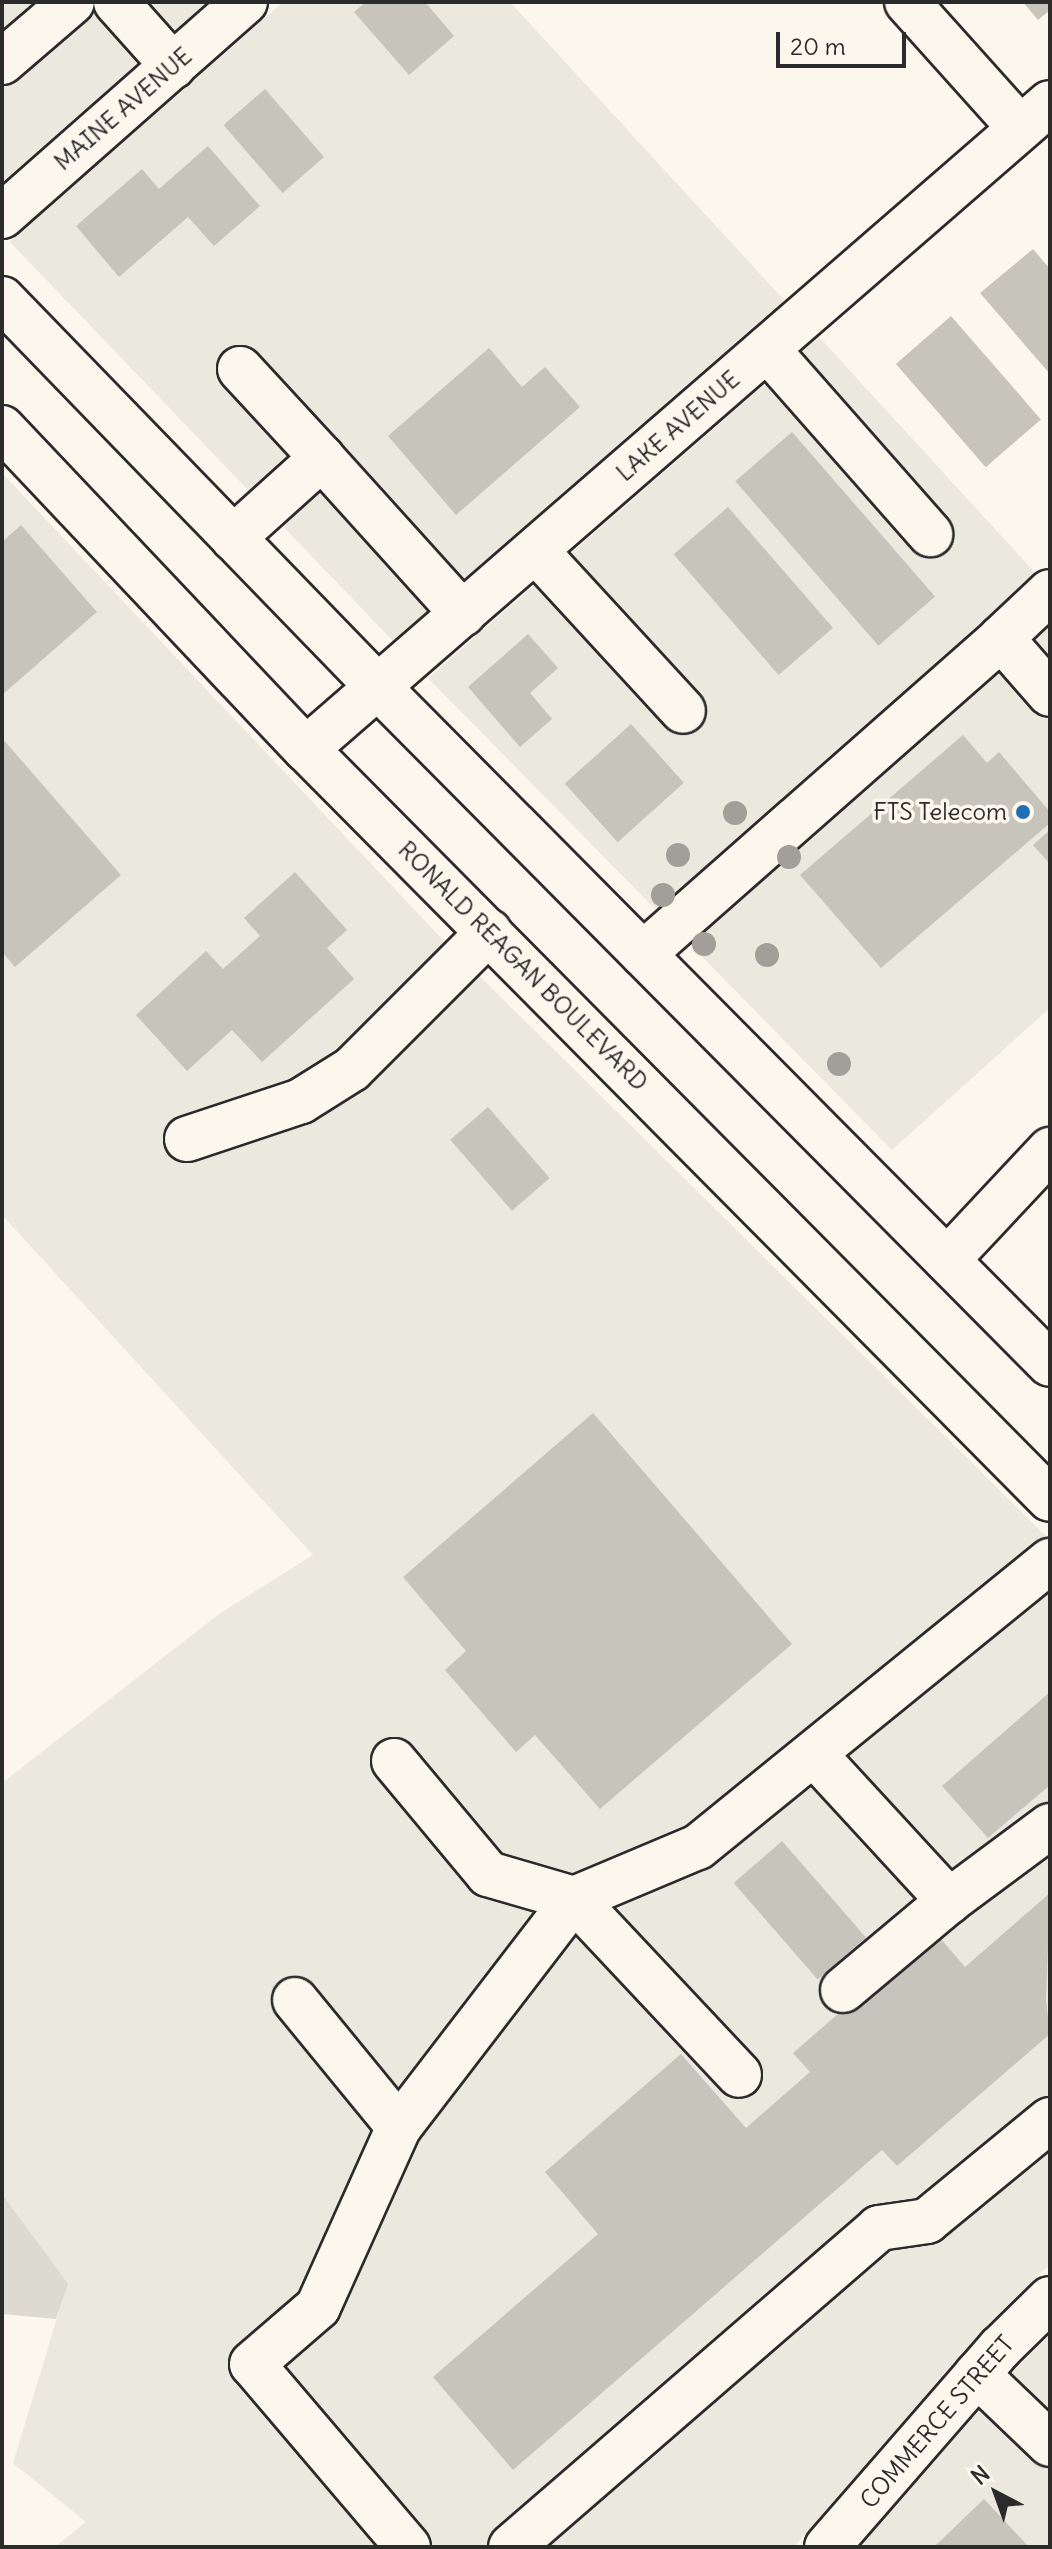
<!DOCTYPE html>
<html>
<head>
<meta charset="utf-8">
<style>
  body { margin:0 }
  #map { position:relative; width:1052px; height:2549px; overflow:hidden; background:#fbf7ec; font-family:Delius,sans-serif }
  div>[style] { position:absolute }
  .built>* { inset:0; background:#ebe8de }
  .green>* { inset:0; background:#dddad0 }
  .building>* { inset:0; background:#c7c4bc; transform-origin:0 0 }
  .roads { filter:drop-shadow(2px 0 #2b2b2b) drop-shadow(-2px 0 #2b2b2b) drop-shadow(0 2px #2b2b2b) drop-shadow(0 -2px #2b2b2b) }
  .minor>* { height:44px; margin:-22px; padding:0 22px; transform-origin:22px; border-radius:22px; background:#fbf7ec }
  .major>* { height:44px; margin:-22px; padding:0 22px; transform-origin:22px; border-radius:22px; background:#fbf7ec }
  .trees>* { width:24px; height:24px; margin:-12px; border-radius:50%; background:#a19f98 }
  .dots>* { width:22px; height:22px; translate:-50% -50%; box-sizing:border-box; border:4px solid #fbf7ec; border-radius:50% }
  span { translate:-50% -50%; white-space:nowrap; text-align:center; line-height:1.15; -webkit-text-stroke:7px #fbf7ec; paint-order:stroke }
  .street-label { font-size:24px; color:#2b2b2b }
  .poi-label { font-size:24px; color:#2b2b2b }
  .right { translate:-100% -50%; text-align:right }
  .frame { position:absolute; inset:0; border:4px solid #2b2b2b; pointer-events:none }
  .north { position:absolute; left:956px; top:2453px; width:80px; height:80px; -webkit-text-stroke:6px #fbf7ec; paint-order:stroke; rotate:319deg; font-size:22px; font-weight:700; line-height:32px; text-align:center; color:#2b2b2b }
  .north::after { content:''; display:block; margin:auto; width:28px; height:36px; background:#2b2b2b; clip-path:polygon(50% 0,100% 100%,50% 72%,0 100%) }
  .scale { position:absolute; left:776px; top:32px; width:130px; height:36px; box-sizing:border-box; border:4px solid #2b2b2b; border-top:0; padding-left:10px; font-size:24px; line-height:28px; white-space:nowrap; color:#2b2b2b; -webkit-text-stroke:6px #fbf7ec; paint-order:stroke }
</style>
</head>
<body>
<div id="map">
  <div class="built">
    <div style="clip-path:polygon(2px 2px,207px 2px,2px 182px)"></div>
    <div style="clip-path:polygon(283px 2px,510px 2px,784px 300px,393px 641px,10px 242px)"></div>
    <div style="clip-path:polygon(819px 337px,1050px 589px,1050px 1008px,892px 1150px,428px 678px)"></div>
    <div style="clip-path:polygon(2px 473px,444px 941px,1050px 1540px,1050px 2264px,982px 2330px,794px 2547px,55px 2547px,86px 2522px,13px 2463px,67px 2285px,2px 2194px,2px 1783px,219px 1614px,313px 1555px,2px 1215px)"></div>
    <div style="clip-path:polygon(1050px 2335px,1050px 2547px,860px 2547px,1018px 2366px)"></div>
  </div>
  <div class="green">
    <div style="clip-path:polygon(2px 2194px,68px 2284px,56px 2319px,2px 2314px)"></div>
  </div>
  <div class="building">
    <div style="clip-path:polygon(366px 2px,425px 2px,454px 36px,409px 75px,354px 12px)"></div>
    <div style="clip-path:polygon(1023px 2px,1050px 2px,1050px 10px,1038px 20px)"></div>
    <div style="left:265px;top:89px;width:90px;height:55px;rotate:49deg"></div>
    <div style="clip-path:polygon(208px 146px,260px 206px,214px 246px,188px 217px,119px 277px,76px 226px,142px 169px,159px 189px)"></div>
    <div style="clip-path:polygon(1033px 249px,1050px 269px,1050px 374px,980px 293px)"></div>
    <div style="left:951px;top:316px;width:137px;height:73px;rotate:49deg"></div>
    <div style="clip-path:polygon(489px 348px,522px 387px,545px 367px,580px 407px,456px 515px,388px 436px)"></div>
    <div style="left:792px;top:432px;width:218px;height:75px;rotate:49deg"></div>
    <div style="left:728px;top:507px;width:160px;height:72px;rotate:49deg"></div>
    <div style="clip-path:polygon(21px 525px,97px 612px,2px 695px,2px 542px)"></div>
    <div style="clip-path:polygon(528px 634px,558px 668px,530px 693px,552px 719px,520px 747px,468px 687px)"></div>
    <div style="left:631px;top:724px;width:79px;height:89px;rotate:48deg"></div>
    <div style="clip-path:polygon(963px 735px,987px 763px,999px 752px,1050px 812px,1050px 823px,881px 968px,800px 875px)"></div>
    <div style="clip-path:polygon(2px 738px,121px 875px,15px 967px,2px 952px)"></div>
    <div style="clip-path:polygon(1050px 830px,1050px 864px,1033px 845px)"></div>
    <div style="clip-path:polygon(295px 872px,347px 930px,327px 948px,354px 979px,262px 1062px,232px 1030px,187px 1071px,136px 1015px,206px 951px,223px 969px,260px 936px,244px 918px)"></div>
    <div style="left:488px;top:1107px;width:94px;height:50px;rotate:49deg"></div>
    <div style="clip-path:polygon(593px 1413px,792px 1644px,600px 1809px,535px 1735px,516px 1752px,445px 1670px,466px 1651px,403px 1577px)"></div>
    <div style="clip-path:polygon(1050px 1692px,1050px 1785px,988px 1838px,942px 1786px)"></div>
    <div style="left:782px;top:1841px;width:128px;height:64px;rotate:49deg"></div>
    <div style="clip-path:polygon(1050px 1893px,1046px 2001px,1050px 2034px,897px 2166px,882px 2150px,513px 2470px,433px 2377px,598px 2234px,545px 2172px,681px 2054px,746px 2128px,810px 2072px,793px 2053px,934px 1931px,965px 1967px)"></div>
    <div style="clip-path:polygon(984px 2499px,1029px 2547px,934px 2547px)"></div>
  </div>
  <div class="roads">
    <div class="minor">
      <div style="left:116px;top:2px;width:86px;rotate:48.3deg"></div>
      <div style="left:907px;top:2px;width:169px;rotate:48.1deg"></div>
      <div style="left:2px;top:62px;width:92px;rotate:-40.6deg"></div>
      <div style="left:2px;top:216px;width:324px;rotate:-41.4deg"></div>
      <div style="left:767px;top:349px;width:247px;rotate:48.6deg"></div>
      <div style="left:240px;top:369px;width:121px;rotate:47.3deg"></div>
      <div style="left:233px;top:538px;width:120px;rotate:-42deg"></div>
      <div style="left:322px;top:458px;width:210px;rotate:47.9deg"></div>
      <div style="left:536px;top:551px;width:217px;rotate:47.4deg"></div>
      <div style="left:1001px;top:638px;width:67px;rotate:-43.2deg"></div>
      <div style="left:306px;top:749px;width:985px;rotate:-40.97deg"></div>
      <div style="left:643px;top:954px;width:478px;rotate:-41.4deg"></div>
      <div style="left:1001px;top:638px;width:74px;rotate:48.8deg"></div>
      <div style="left:187px;top:1139px;width:120px;rotate:-18.4deg"></div>
      <div style="left:301px;top:1101px;width:60px;rotate:-32.1deg"></div>
      <div style="left:352px;top:1069px;width:194px;rotate:-45deg"></div>
      <div style="left:947px;top:1260px;width:151px;rotate:-46.9deg"></div>
      <div style="left:814px;top:1754px;width:200px;rotate:47.4deg"></div>
      <div style="left:394px;top:1761px;width:147px;rotate:50.2deg"></div>
      <div style="left:488px;top:1874px;width:90px;rotate:16.2deg"></div>
      <div style="left:574px;top:1899px;width:134px;rotate:-22.8deg"></div>
      <div style="left:698px;top:1847px;width:454px;rotate:-39.1deg"></div>
      <div style="left:843px;top:1990px;width:138px;rotate:-40deg"></div>
      <div style="left:949px;top:1901px;width:126px;rotate:-36.6deg"></div>
      <div style="left:295px;top:2000px;width:164px;rotate:50.7deg"></div>
      <div style="left:977px;top:2374px;width:101px;rotate:43.8deg"></div>
      <div style="left:408px;top:2547px;width:240px;rotate:-130.4deg"></div>
      <div style="left:252px;top:2364px;width:87px;rotate:-40.8deg"></div>
      <div style="left:318px;top:2307px;width:197px;rotate:-65.8deg"></div>
      <div style="left:399px;top:2127px;width:287px;rotate:-52.5deg"></div>
      <div style="left:574px;top:1899px;width:241px;rotate:46.8deg"></div>
      <div style="left:511px;top:2547px;width:487px;rotate:-40.9deg"></div>
      <div style="left:879px;top:2228px;width:49px;rotate:-8.3deg"></div>
      <div style="left:927px;top:2221px;width:159px;rotate:-39.4deg"></div>
      <div style="left:827px;top:2547px;width:264px;rotate:-49deg"></div>
      <div style="left:1000px;top:2348px;width:70px;rotate:-44.4deg"></div>
    </div>
    <div class="major">
      <div style="left:2px;top:299px;width:542px;rotate:45.9deg"></div>
      <div style="left:379px;top:688px;width:952px;rotate:45.21deg"></div>
      <div style="left:2px;top:428px;width:442px;rotate:46.6deg"></div>
      <div style="left:306px;top:749px;width:1056px;rotate:45.23deg"></div>
    </div>
  </div>
  <div class="trees">
    <div style="left:735px;top:813px"></div>
    <div style="left:678px;top:855px"></div>
    <div style="left:789px;top:857px"></div>
    <div style="left:663px;top:895px"></div>
    <div style="left:704px;top:944px"></div>
    <div style="left:767px;top:955px"></div>
    <div style="left:839px;top:1064px"></div>
  </div>
  <div class="dots">
    <div style="left:1023px;top:812px;background:#1f6fb2"></div>
  </div>
  <div class="street-label">
    <span style="left:123px;top:109px;rotate:-41deg">MAINE AVENUE</span>
    <span style="left:678px;top:426px;rotate:-41deg">LAKE AVENUE</span>
    <span style="left:523px;top:966px;rotate:45deg">RONALD REAGAN BOULEVARD</span>
    <span style="left:937px;top:2422px;rotate:-49deg">COMMERCE STREET</span>
  </div>
  <div class="poi-label">
    <span class="right" style="left:1007px;top:812px">FTS Telecom</span>
  </div>
  <div class="frame"></div>
  <div class="north">N</div>
  <div class="scale">20 m</div>
</div>
</body>
</html>
